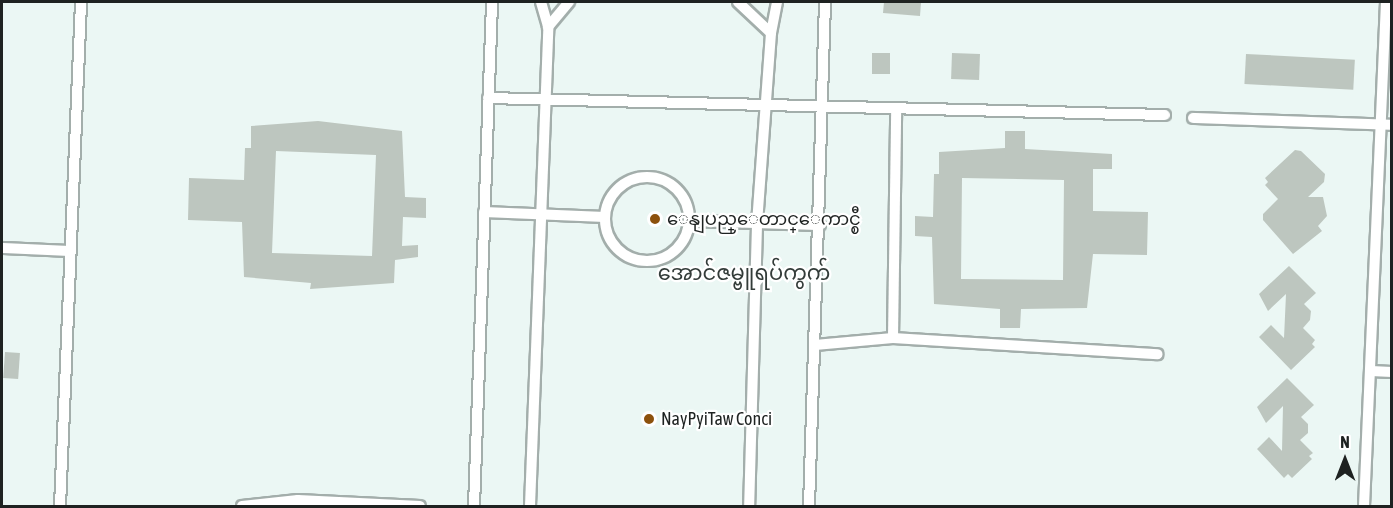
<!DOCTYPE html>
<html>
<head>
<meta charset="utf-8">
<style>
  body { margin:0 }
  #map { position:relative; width:1393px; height:508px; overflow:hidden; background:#ebf7f4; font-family:"Asap Condensed","Noto Sans Myanmar",sans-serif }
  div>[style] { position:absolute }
  .building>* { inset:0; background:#bdc6bf; transform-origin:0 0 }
  .roads { filter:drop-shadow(2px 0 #a3aeab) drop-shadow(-2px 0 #a3aeab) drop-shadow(0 2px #a3aeab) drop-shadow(0 -2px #a3aeab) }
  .minor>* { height:10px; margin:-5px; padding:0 5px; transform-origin:5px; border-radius:5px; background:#fff }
  .minor>.ring { margin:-5px; padding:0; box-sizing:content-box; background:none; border:10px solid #fff; border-radius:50% }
  .dots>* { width:16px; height:16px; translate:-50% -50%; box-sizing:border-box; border:3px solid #fff; border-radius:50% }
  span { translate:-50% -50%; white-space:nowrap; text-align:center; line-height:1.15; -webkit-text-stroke:4.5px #fff; paint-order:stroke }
  .poi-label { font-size:18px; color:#1e2221 }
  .left { translate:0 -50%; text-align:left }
  .quarter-label { font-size:21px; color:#333c39 }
  .frame { position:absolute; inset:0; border:3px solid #1e2221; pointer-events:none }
  .north { position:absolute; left:1315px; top:430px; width:60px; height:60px; -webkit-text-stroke:4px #fff; paint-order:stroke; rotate:0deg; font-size:16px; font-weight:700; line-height:24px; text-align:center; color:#1e2221 }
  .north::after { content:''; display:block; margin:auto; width:21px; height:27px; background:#1e2221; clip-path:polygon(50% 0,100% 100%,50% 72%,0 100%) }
</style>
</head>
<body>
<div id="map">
  <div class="building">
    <div style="clip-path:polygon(884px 2px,921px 2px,920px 16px,883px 13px)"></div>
    <div style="left:872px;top:53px;width:18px;height:21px"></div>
    <div style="left:952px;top:53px;width:28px;height:26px;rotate:2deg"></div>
    <div style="left:1246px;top:54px;width:109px;height:30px;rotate:3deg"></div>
    <div style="clip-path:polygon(evenodd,318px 121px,402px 131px,405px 197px,426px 198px,426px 218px,403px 217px,402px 246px,418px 245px,418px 257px,395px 260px,394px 283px,310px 289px,311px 283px,244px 277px,242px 222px,188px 220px,189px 178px,244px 180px,245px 148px,251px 148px,251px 126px,318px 121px,276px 151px,376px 155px,372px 256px,272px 253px,276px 151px)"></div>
    <div style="clip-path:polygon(evenodd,1005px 131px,1025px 131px,1025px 149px,1112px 154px,1112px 169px,1093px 169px,1093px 211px,1148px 212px,1147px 255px,1093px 254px,1087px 308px,1021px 309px,1020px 328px,1000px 328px,1000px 309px,934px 304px,932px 237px,915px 236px,915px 216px,933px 217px,934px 174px,939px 174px,939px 152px,1005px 148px,1005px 131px,962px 178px,1064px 180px,1063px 280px,961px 279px,962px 178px)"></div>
    <div style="clip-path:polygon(1295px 150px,1301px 151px,1325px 174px,1324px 182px,1308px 197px,1323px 197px,1327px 216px,1318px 226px,1322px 231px,1293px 254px,1263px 220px,1263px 214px,1278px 199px,1265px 185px,1268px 182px,1265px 178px)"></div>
    <div style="clip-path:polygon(1289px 266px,1316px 293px,1304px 304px,1311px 311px,1310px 320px,1303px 328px,1315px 340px,1312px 344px,1315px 347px,1291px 370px,1259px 337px,1271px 325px,1284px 338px,1286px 294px,1268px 311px,1259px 294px)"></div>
    <div style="left:5px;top:352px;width:15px;height:26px;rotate:4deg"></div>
    <div style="clip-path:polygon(1287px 378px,1314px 405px,1301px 417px,1308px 424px,1308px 433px,1300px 440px,1313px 453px,1309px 456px,1312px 459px,1292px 478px,1288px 474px,1284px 478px,1257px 449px,1269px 437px,1282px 451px,1283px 406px,1266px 423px,1257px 407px)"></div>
  </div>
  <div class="roads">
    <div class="minor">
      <div style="left:541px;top:2px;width:26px;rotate:74deg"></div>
      <div style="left:738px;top:2px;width:45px;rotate:43.2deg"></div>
      <div style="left:771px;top:33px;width:193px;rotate:94.2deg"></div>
      <div style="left:757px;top:225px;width:281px;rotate:91.6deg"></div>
      <div style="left:771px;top:33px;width:32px;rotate:-79deg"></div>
      <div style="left:488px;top:98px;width:677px;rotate:1.44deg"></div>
      <div style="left:1193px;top:118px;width:199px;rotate:2deg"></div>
      <div class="ring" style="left:605px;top:177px;width:74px;height:74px"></div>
      <div style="left:484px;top:212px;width:121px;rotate:2.4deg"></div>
      <div style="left:690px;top:221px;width:130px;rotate:1.8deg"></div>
      <div style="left:2px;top:248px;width:68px;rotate:2.5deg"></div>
      <div style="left:893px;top:338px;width:228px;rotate:-89.2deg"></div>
      <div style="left:815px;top:345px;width:78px;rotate:-5.1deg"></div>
      <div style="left:893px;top:338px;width:265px;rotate:3.5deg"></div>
      <div style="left:1371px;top:371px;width:21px;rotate:3deg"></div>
      <div style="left:60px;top:506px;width:504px;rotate:-87.61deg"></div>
      <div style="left:242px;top:506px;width:56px;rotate:-6.1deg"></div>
      <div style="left:298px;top:500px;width:122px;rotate:2.8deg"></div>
      <div style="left:474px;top:506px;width:504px;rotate:-87.95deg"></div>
      <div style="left:530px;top:506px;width:479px;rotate:-87.8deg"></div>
      <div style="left:548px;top:27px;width:33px;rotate:-50deg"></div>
      <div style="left:809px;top:506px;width:504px;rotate:-88.18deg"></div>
      <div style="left:1364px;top:506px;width:504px;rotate:-87.5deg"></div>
    </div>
  </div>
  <div class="dots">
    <div style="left:655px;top:219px;background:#8c510c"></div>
    <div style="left:649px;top:419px;background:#8c510c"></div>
  </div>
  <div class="poi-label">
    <span class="left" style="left:667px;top:219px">ေနျပည္ေတာင္ေကာင္စီ</span>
    <span class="left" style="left:661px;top:419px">NayPyiTaw Conci</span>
  </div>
  <div class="quarter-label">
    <span style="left:744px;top:272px">အောင်ဇမ္ဗူရပ်ကွက်</span>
  </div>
  <div class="frame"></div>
  <div class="north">N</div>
</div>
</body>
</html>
